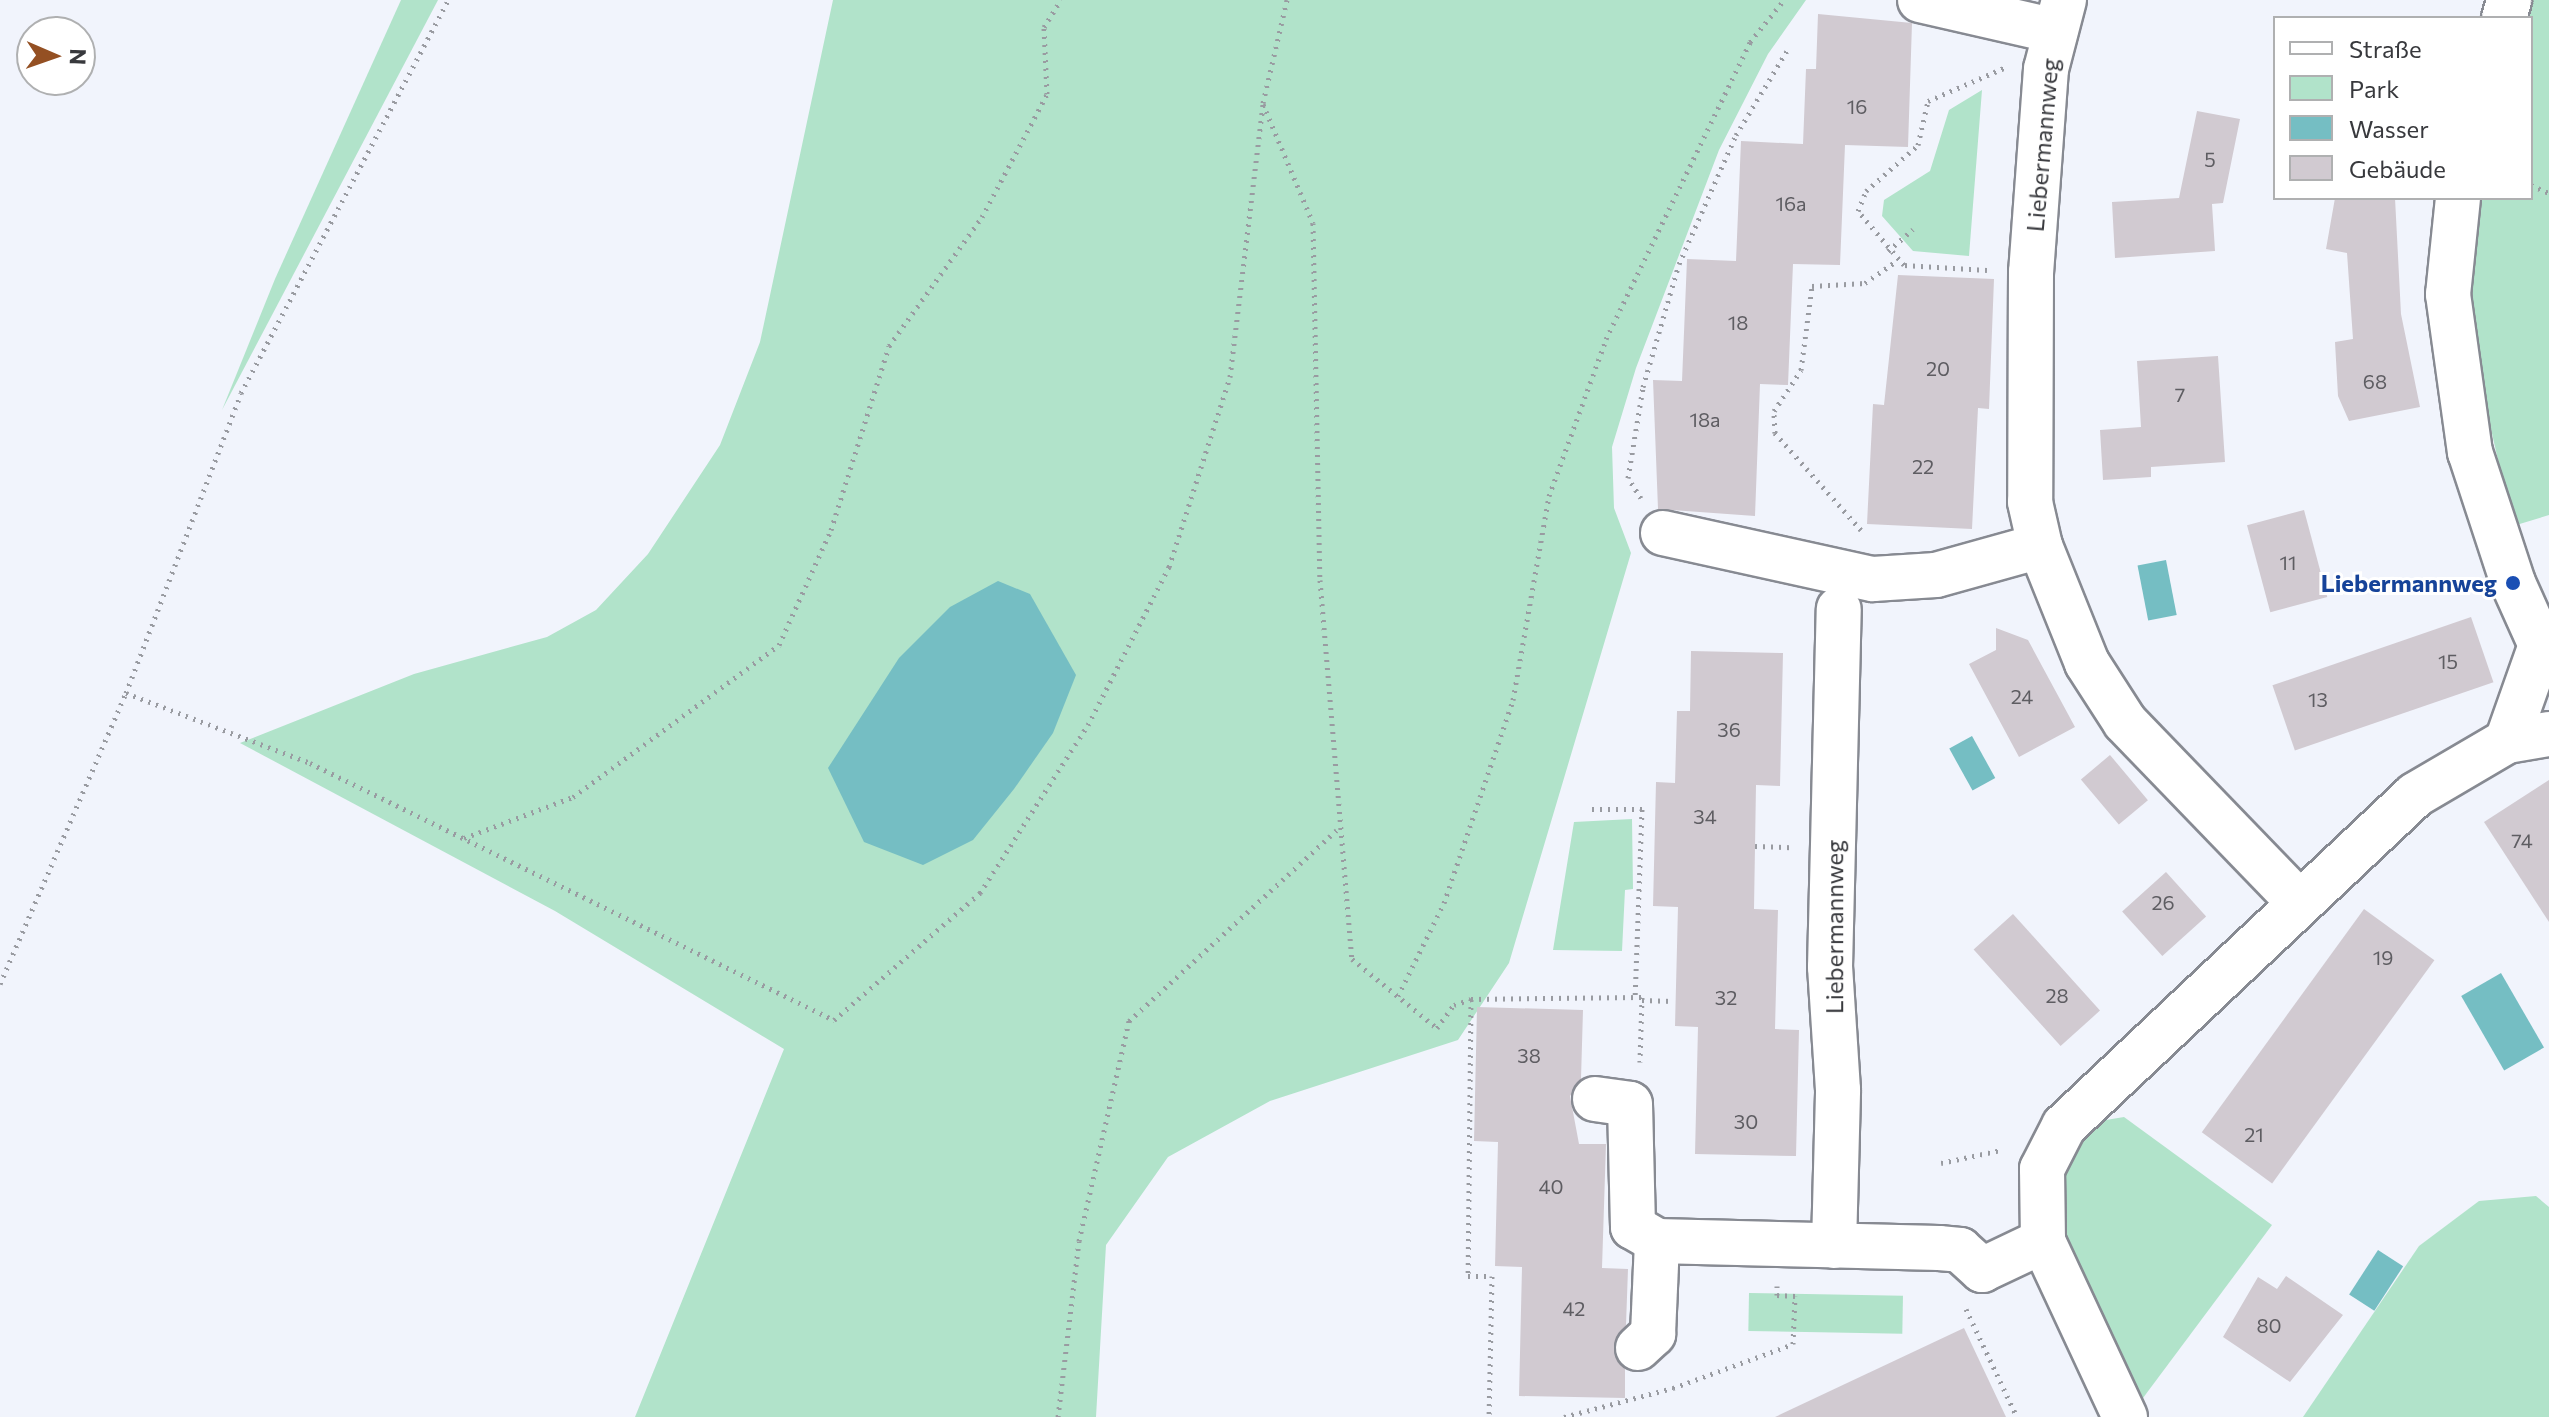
<!DOCTYPE html>
<html>
<head>
<meta charset="utf-8">
<style>
  body { margin:0 }
  #map { position:relative; width:2549px; height:1417px; overflow:hidden; background:#f1f4fc; font-family:Commissioner,sans-serif }
  div>[style] { position:absolute }
  .green>* { inset:0; background:#b1e3ca; transform-origin:0 0 }
  .water>* { inset:0; background:#75bec3; transform-origin:0 0 }
  .building>* { inset:0; background:#d1cad1; transform-origin:0 0 }
  .path>* { height:5px; margin-top:-2.5px; transform-origin:0; background:repeating-linear-gradient(90deg,#999ba1 0 2px,transparent 0 8px) }
  .roads { filter:drop-shadow(2px 0 #878a92) drop-shadow(-2px 0 #878a92) drop-shadow(0 2px #878a92) drop-shadow(0 -2px #878a92) }
  .minor>* { height:44px; margin:-22px; padding:0 22px; transform-origin:22px; border-radius:22px; background:#fff }
  .dots>* { width:22px; height:22px; translate:-50% -50%; box-sizing:border-box; border:4px solid #fff; border-radius:50% }
  span { translate:-50% -50%; white-space:nowrap; text-align:center; line-height:1.15; -webkit-text-stroke:6px #fff; paint-order:stroke }
  .number-label { font-size:20px; color:#5e5d62 }
  .number-label span { -webkit-text-stroke-width:0 }
  .street-label { font-size:24px; color:#38393d }
  .transit-label { font-size:24px; color:#164399; font-weight:700 }
  .right { translate:-100% -50%; text-align:right }
  .legend { position:absolute; left:2273px; top:16px; width:260px; height:184px; box-sizing:border-box; background:#fff; border:2px solid #afb0b1; margin:0; padding:10px 14px; list-style:none; font-size:24px; color:#38393d }
  .legend li { display:flex; align-items:center; gap:16px; height:40px }
  .legend b { width:40px; border:2px solid #afb0b1 }
  .north { position:absolute; left:16px; top:16px; width:80px; height:80px; box-sizing:border-box; background:#fff; border:2px solid #afb0b1; border-radius:50%; rotate:92deg; font-size:22px; font-weight:700; line-height:32px; text-align:center; color:#38393d }
  .north::after { content:''; display:block; margin:auto; width:28px; height:36px; background:#945023; clip-path:polygon(50% 0,100% 100%,50% 72%,0 100%) }
</style>
</head>
<body>
<div id="map">
  <div class="green">
    <div style="clip-path:polygon(401px 0,438px 0,222px 410px,275px 279px)"></div>
    <div style="clip-path:polygon(833px 0,1806px 0,1768px 54px,1719px 150px,1636px 368px,1612px 447px,1614px 508px,1631px 553px,1509px 963px,1458px 1040px,1270px 1101px,1168px 1157px,1106px 1245px,1096px 1417px,635px 1417px,784px 1049px,555px 911px,240px 743px,414px 674px,547px 637px,596px 610px,648px 554px,720px 445px,760px 342px)"></div>
    <div style="clip-path:polygon(2530px 0,2549px 0,2549px 515px,2513px 526px,2471px 341px,2469px 257px,2480px 198px,2531px 198px,2531px 18px,2524px 18px)"></div>
    <div style="clip-path:polygon(1982px 90px,1969px 256px,1913px 251px,1882px 216px,1884px 200px,1930px 171px,1949px 110px)"></div>
    <div style="clip-path:polygon(1632px 819px,1633px 889px,1625px 890px,1622px 951px,1553px 950px,1574px 822px)"></div>
    <div style="clip-path:polygon(2124px 1117px,2272px 1225px,2143px 1398px,2070px 1260px,2058px 1213px,2060px 1178px,2073px 1144px,2094px 1122px)"></div>
    <div style="clip-path:polygon(2536px 1196px,2549px 1207px,2549px 1417px,2303px 1417px,2419px 1246px,2479px 1201px)"></div>
    <div style="left:1749px;top:1293px;width:154px;height:38px;rotate:1deg"></div>
  </div>
  <div class="water">
    <div style="left:2166px;top:560px;width:56px;height:29px;rotate:79deg"></div>
    <div style="clip-path:polygon(998px 581px,1030px 594px,1076px 675px,1053px 733px,1014px 789px,973px 840px,923px 865px,864px 842px,828px 768px,899px 658px,950px 607px)"></div>
    <div style="left:1972px;top:736px;width:48px;height:26px;rotate:61deg"></div>
    <div style="left:2501px;top:973px;width:86px;height:46px;rotate:60deg"></div>
    <div style="left:2378px;top:1250px;width:30px;height:53px;rotate:33deg"></div>
  </div>
  <div class="building">
    <div style="clip-path:polygon(1818px 14px,1912px 23px,1908px 147px,1845px 145px,1840px 265px,1793px 264px,1788px 385px,1760px 384px,1755px 516px,1658px 509px,1653px 380px,1682px 381px,1687px 259px,1736px 261px,1741px 141px,1803px 144px,1806px 69px,1816px 69px)"></div>
    <div style="clip-path:polygon(2197px 111px,2240px 119px,2223px 203px,2212px 204px,2215px 251px,2115px 258px,2112px 202px,2179px 198px)"></div>
    <div style="clip-path:polygon(2335px 198px,2395px 198px,2401px 314px,2420px 407px,2349px 421px,2338px 396px,2335px 342px,2353px 339px,2347px 253px,2326px 249px)"></div>
    <div style="clip-path:polygon(1898px 275px,1994px 279px,1989px 409px,1978px 408px,1972px 529px,1867px 524px,1873px 404px,1884px 405px)"></div>
    <div style="clip-path:polygon(2218px 356px,2225px 462px,2151px 467px,2151px 477px,2103px 480px,2100px 430px,2141px 427px,2137px 361px)"></div>
    <div style="left:2304px;top:510px;width:90px;height:59px;rotate:75deg"></div>
    <div style="left:2471px;top:617px;width:69px;height:210px;rotate:71deg"></div>
    <div style="clip-path:polygon(1996px 628px,2028px 640px,2075px 727px,2019px 757px,1969px 664px,1996px 650px)"></div>
    <div style="clip-path:polygon(1691px 651px,1783px 653px,1780px 786px,1756px 785px,1754px 909px,1778px 910px,1775px 1029px,1799px 1030px,1796px 1156px,1695px 1154px,1698px 1027px,1675px 1026px,1678px 907px,1653px 906px,1656px 782px,1675px 783px,1677px 711px,1690px 711px)"></div>
    <div style="left:2110px;top:755px;width:59px;height:38px;rotate:50deg"></div>
    <div style="clip-path:polygon(2549px 780px,2549px 922px,2484px 822px)"></div>
    <div style="left:2166px;top:872px;width:60px;height:59px;rotate:48deg"></div>
    <div style="left:2364px;top:909px;width:87px;height:276px;rotate:36deg"></div>
    <div style="left:2013px;top:914px;width:130px;height:53px;rotate:48deg"></div>
    <div style="clip-path:polygon(1477px 1007px,1583px 1010px,1581px 1079px,1570px 1096px,1579px 1144px,1606px 1144px,1602px 1268px,1628px 1269px,1626px 1325px,1614px 1353px,1625px 1369px,1625px 1398px,1519px 1396px,1522px 1267px,1495px 1266px,1498px 1142px,1474px 1141px)"></div>
    <div style="clip-path:polygon(2286px 1276px,2343px 1315px,2290px 1382px,2223px 1337px,2258px 1277px,2277px 1289px)"></div>
    <div style="clip-path:polygon(1964px 1328px,2006px 1417px,1775px 1417px)"></div>
  </div>
  <div class="path">
    <div style="left:1263px;top:104px;width:129px;rotate:67.2deg"></div>
    <div style="left:1313px;top:223px;width:357px;rotate:88.9deg"></div>
    <div style="left:1320px;top:580px;width:380px;rotate:85.2deg"></div>
    <div style="left:1352px;top:959px;width:109px;rotate:39.1deg"></div>
    <div style="left:1437px;top:1028px;width:29px;rotate:-54deg"></div>
    <div style="left:1454px;top:1005px;width:18px;rotate:-19deg"></div>
    <div style="left:1471px;top:999px;width:171px;rotate:-0.7deg"></div>
    <div style="left:1642px;top:997px;width:65px;rotate:91.8deg"></div>
    <div style="left:2531px;top:185px;width:20px;rotate:24deg"></div>
    <div style="left:1888px;top:251px;width:33px;rotate:-41deg"></div>
    <div style="left:1987px;top:270px;width:83px;rotate:-176.6deg"></div>
    <div style="left:1904px;top:265px;width:71px;rotate:-130.4deg"></div>
    <div style="left:1858px;top:211px;width:22px;rotate:-68deg"></div>
    <div style="left:1866px;top:191px;width:69px;rotate:-41.5deg"></div>
    <div style="left:1918px;top:145px;width:45px;rotate:-77.2deg"></div>
    <div style="left:1928px;top:101px;width:83px;rotate:-23.5deg"></div>
    <div style="left:1641px;top:498px;width:24px;rotate:-123deg"></div>
    <div style="left:1628px;top:478px;width:92px;rotate:-80.6deg"></div>
    <div style="left:1643px;top:387px;width:128px;rotate:-73.7deg"></div>
    <div style="left:1679px;top:264px;width:141px;rotate:-66.2deg"></div>
    <div style="left:1736px;top:135px;width:100px;rotate:-58.8deg"></div>
    <div style="left:1861px;top:530px;width:130px;rotate:-131.6deg"></div>
    <div style="left:1775px;top:433px;width:22px;rotate:-93deg"></div>
    <div style="left:1774px;top:411px;width:49px;rotate:-56.6deg"></div>
    <div style="left:1801px;top:370px;width:85px;rotate:-82.5deg"></div>
    <div style="left:1812px;top:286px;width:53px;rotate:-3.2deg"></div>
    <div style="left:1865px;top:283px;width:39px;rotate:-35deg"></div>
    <div style="left:126px;top:693px;width:197px;rotate:20.8deg"></div>
    <div style="left:310px;top:763px;width:584px;rotate:26.13deg"></div>
    <div style="left:834px;top:1020px;width:194px;rotate:-41deg"></div>
    <div style="left:980px;top:893px;width:200px;rotate:-57.3deg"></div>
    <div style="left:1088px;top:725px;width:178px;rotate:-62.9deg"></div>
    <div style="left:1169px;top:567px;width:200px;rotate:-72.2deg"></div>
    <div style="left:1230px;top:377px;width:276px;rotate:-83.1deg"></div>
    <div style="left:1263px;top:103px;width:106px;rotate:-76.9deg"></div>
    <div style="left:1592px;top:809px;width:50px"></div>
    <div style="left:1642px;top:809px;width:188px;rotate:92.1deg"></div>
    <div style="left:464px;top:838px;width:116px;rotate:-20.6deg"></div>
    <div style="left:573px;top:797px;width:256px;rotate:-36.4deg"></div>
    <div style="left:779px;top:645px;width:126px;rotate:-65.7deg"></div>
    <div style="left:831px;top:530px;width:193px;rotate:-72.5deg"></div>
    <div style="left:889px;top:346px;width:159px;rotate:-54.2deg"></div>
    <div style="left:982px;top:217px;width:139px;rotate:-62.1deg"></div>
    <div style="left:1047px;top:94px;width:67px;rotate:-92.6deg"></div>
    <div style="left:1044px;top:27px;width:32px;rotate:-58deg"></div>
    <div style="left:1755px;top:846px;width:35px;rotate:2deg"></div>
    <div style="left:0;top:984px;width:317px;rotate:-66.6deg"></div>
    <div style="left:126px;top:693px;width:321px;rotate:-69deg"></div>
    <div style="left:241px;top:393px;width:444px;rotate:-62.2deg"></div>
    <div style="left:1398px;top:996px;width:104px;rotate:-63.7deg"></div>
    <div style="left:1444px;top:903px;width:214px;rotate:-71.2deg"></div>
    <div style="left:1513px;top:700px;width:207px;rotate:-80deg"></div>
    <div style="left:1549px;top:496px;width:167px;rotate:-70deg"></div>
    <div style="left:1606px;top:339px;width:330px;rotate:-64.1deg"></div>
    <div style="left:1750px;top:42px;width:54px;rotate:-51deg"></div>
    <div style="left:1471px;top:999px;width:277px;rotate:90.6deg"></div>
    <div style="left:1468px;top:1276px;width:24px"></div>
    <div style="left:1492px;top:1276px;width:141px;rotate:91.2deg"></div>
    <div style="left:1642px;top:1000px;width:31px;rotate:2deg"></div>
    <div style="left:1941px;top:1163px;width:61px;rotate:-12.2deg"></div>
    <div style="left:1966px;top:1309px;width:119px;rotate:64.7deg"></div>
    <div style="left:1058px;top:1417px;width:177px;rotate:-83.2deg"></div>
    <div style="left:1079px;top:1241px;width:226px;rotate:-77.2deg"></div>
    <div style="left:1129px;top:1021px;width:282px;rotate:-42.6deg"></div>
    <div style="left:1564px;top:1417px;width:113px;rotate:-14.9deg"></div>
    <div style="left:1673px;top:1388px;width:128px;rotate:-20.1deg"></div>
    <div style="left:1793px;top:1344px;width:48px;rotate:-87.6deg"></div>
    <div style="left:1795px;top:1296px;width:18px;rotate:-177deg"></div>
    <div style="left:1777px;top:1295px;width:9px;rotate:-90deg"></div>
  </div>
  <div class="roads">
    <div class="minor">
      <div style="left:1920px;top:0;width:139px;rotate:12.9deg"></div>
      <div style="left:2064px;top:0;width:71px;rotate:104.6deg"></div>
      <div style="left:2046px;top:69px;width:204px;rotate:94.2deg"></div>
      <div style="left:2031px;top:272px;width:230px;rotate:90.2deg"></div>
      <div style="left:2030px;top:502px;width:45px;rotate:77.2deg"></div>
      <div style="left:2040px;top:546px;width:126px;rotate:68.1deg"></div>
      <div style="left:2087px;top:663px;width:70px;rotate:57.2deg"></div>
      <div style="left:2125px;top:722px;width:248px;rotate:46deg"></div>
      <div style="left:2504px;top:18px;width:19px;rotate:-74deg"></div>
      <div style="left:2458px;top:198px;width:97px;rotate:95.9deg"></div>
      <div style="left:2448px;top:294px;width:160px;rotate:82.1deg"></div>
      <div style="left:2470px;top:452px;width:138px;rotate:71.8deg"></div>
      <div style="left:2513px;top:583px;width:88px;rotate:65.8deg"></div>
      <div style="left:1663px;top:533px;width:215px;rotate:12.4deg"></div>
      <div style="left:1873px;top:579px;width:63px;rotate:-3.6deg"></div>
      <div style="left:1936px;top:575px;width:108px;rotate:-15.6deg"></div>
      <div style="left:2507px;top:741px;width:99px;rotate:-70.5deg"></div>
      <div style="left:1595px;top:1099px;width:35px;rotate:8deg"></div>
      <div style="left:1630px;top:1104px;width:123px;rotate:88.6deg"></div>
      <div style="left:1633px;top:1227px;width:28px;rotate:30deg"></div>
      <div style="left:1657px;top:1241px;width:282px;rotate:1.4deg"></div>
      <div style="left:1939px;top:1248px;width:21px;rotate:5deg"></div>
      <div style="left:1960px;top:1250px;width:30px;rotate:42deg"></div>
      <div style="left:1982px;top:1270px;width:68px;rotate:-25.4deg"></div>
      <div style="left:1834px;top:1246px;width:156px;rotate:-88.5deg"></div>
      <div style="left:1838px;top:1090px;width:123px;rotate:-93.7deg"></div>
      <div style="left:1830px;top:967px;width:358px;rotate:-88.6deg"></div>
      <div style="left:1638px;top:1348px;width:21px;rotate:-43deg"></div>
      <div style="left:1653px;top:1334px;width:93px;rotate:-87.5deg"></div>
      <div style="left:2125px;top:1417px;width:194px;rotate:-115deg"></div>
      <div style="left:2043px;top:1241px;width:72px;rotate:-90.8deg"></div>
      <div style="left:2042px;top:1169px;width:48px;rotate:-62.9deg"></div>
      <div style="left:2064px;top:1126px;width:482px;rotate:-43.3deg"></div>
      <div style="left:2415px;top:795px;width:107px;rotate:-30.4deg"></div>
      <div style="left:2507px;top:741px;width:43px;rotate:-9.5deg"></div>
    </div>
  </div>
  <div class="dots">
    <div style="left:2513px;top:583px;background:#1a4fb4"></div>
  </div>
  <div class="number-label">
    <span style="left:1857px;top:106px">16</span>
    <span style="left:2210px;top:159px">5</span>
    <span style="left:1791px;top:203px">16a</span>
    <span style="left:1738px;top:322px">18</span>
    <span style="left:1938px;top:368px">20</span>
    <span style="left:2375px;top:381px">68</span>
    <span style="left:2180px;top:394px">7</span>
    <span style="left:1705px;top:419px">18a</span>
    <span style="left:1923px;top:466px">22</span>
    <span style="left:2288px;top:562px">11</span>
    <span style="left:2448px;top:661px">15</span>
    <span style="left:2022px;top:696px">24</span>
    <span style="left:2318px;top:699px">13</span>
    <span style="left:1729px;top:729px">36</span>
    <span style="left:1705px;top:816px">34</span>
    <span style="left:2522px;top:840px">74</span>
    <span style="left:2163px;top:902px">26</span>
    <span style="left:2383px;top:957px">19</span>
    <span style="left:2057px;top:995px">28</span>
    <span style="left:1726px;top:997px">32</span>
    <span style="left:1529px;top:1055px">38</span>
    <span style="left:1746px;top:1121px">30</span>
    <span style="left:2254px;top:1134px">21</span>
    <span style="left:1551px;top:1186px">40</span>
    <span style="left:1574px;top:1308px">42</span>
    <span style="left:2269px;top:1325px">80</span>
  </div>
  <div class="street-label">
    <span style="left:2042px;top:145px;rotate:-85deg">Liebermannweg</span>
    <span style="left:1834px;top:927px;rotate:-90deg">Liebermannweg</span>
  </div>
  <div class="transit-label">
    <span class="right" style="left:2497px;top:583px">Liebermannweg</span>
  </div>
  <ul class="legend">
  <li><b style="height:10px;background:#fff"></b>Straße</li>
  <li><b style="height:22px;background:#b1e3ca"></b>Park</li>
  <li><b style="height:22px;background:#75bec3"></b>Wasser</li>
  <li><b style="height:22px;background:#d1cad1"></b>Gebäude</li>
  </ul>
  <div class="north">N</div>
</div>
</body>
</html>
